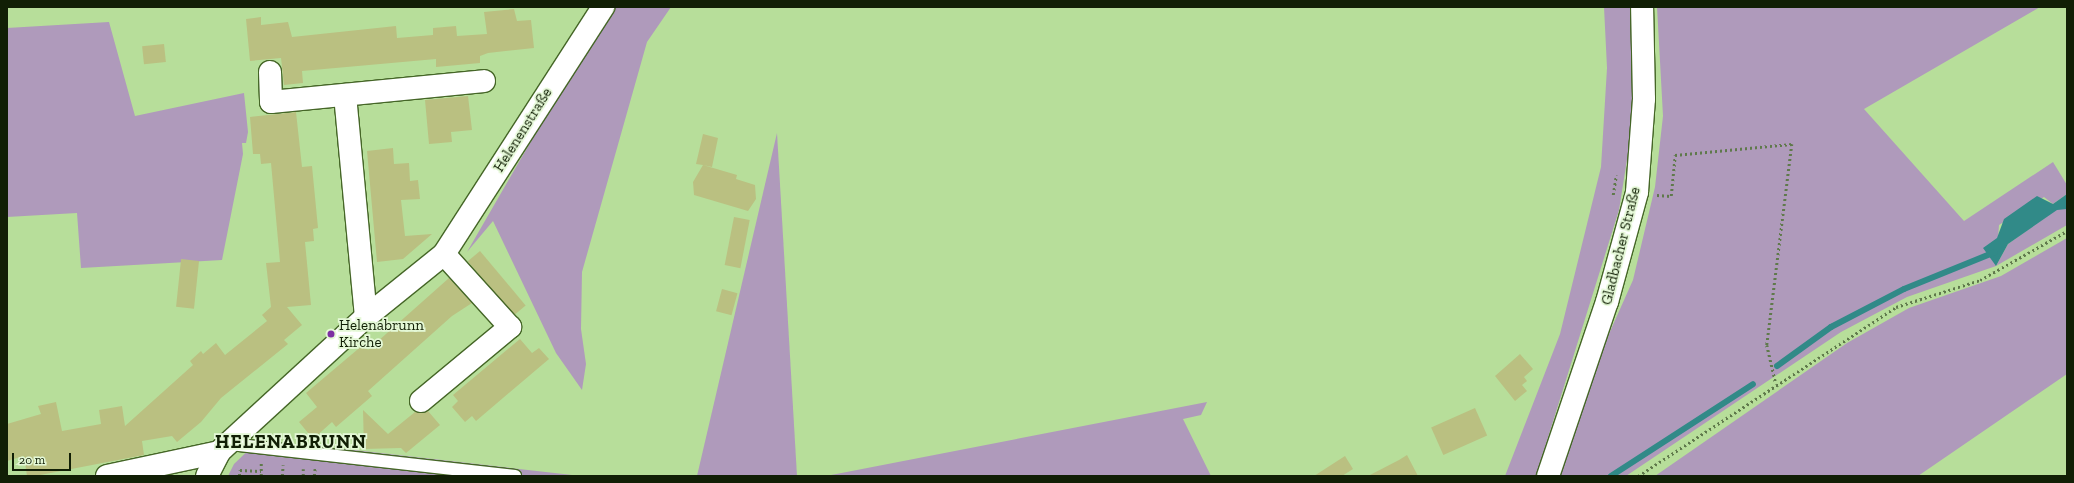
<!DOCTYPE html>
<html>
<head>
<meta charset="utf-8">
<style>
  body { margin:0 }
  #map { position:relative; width:2074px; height:483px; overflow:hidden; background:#b7de9a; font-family:"Zilla Slab",serif }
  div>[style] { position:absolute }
  .green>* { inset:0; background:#af9abb }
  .water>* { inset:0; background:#318a88 }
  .stream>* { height:6px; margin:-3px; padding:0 3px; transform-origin:3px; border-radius:3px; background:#318a88 }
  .building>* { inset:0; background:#bac081; transform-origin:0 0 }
  .path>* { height:2.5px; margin-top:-1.25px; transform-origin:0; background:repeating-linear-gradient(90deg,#5f794b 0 2px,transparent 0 5px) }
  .roads { filter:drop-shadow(1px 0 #456627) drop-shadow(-1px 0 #456627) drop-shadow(0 1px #456627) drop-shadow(0 -1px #456627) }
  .service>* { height:12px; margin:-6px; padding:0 6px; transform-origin:6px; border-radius:6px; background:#fff }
  .minor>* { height:22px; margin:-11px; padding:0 11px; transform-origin:11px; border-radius:11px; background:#fff }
  .secondary>* { height:22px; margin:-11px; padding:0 11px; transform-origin:11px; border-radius:11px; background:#fff }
  .dots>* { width:11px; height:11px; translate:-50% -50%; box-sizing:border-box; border:2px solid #e4f8d6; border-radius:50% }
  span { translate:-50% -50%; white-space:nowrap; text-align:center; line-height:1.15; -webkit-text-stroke:3.5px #e4f8d6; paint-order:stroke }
  .street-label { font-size:15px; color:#111f05 }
  .poi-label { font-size:15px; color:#111f05 }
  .left { translate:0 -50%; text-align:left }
  .district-label { font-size:19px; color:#111f05; font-weight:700; letter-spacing:1px }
  .frame { position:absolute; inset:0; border:8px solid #111f05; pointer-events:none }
  .scale { position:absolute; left:12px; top:453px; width:59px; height:18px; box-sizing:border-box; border:2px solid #111f05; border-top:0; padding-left:5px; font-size:12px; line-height:14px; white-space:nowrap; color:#111f05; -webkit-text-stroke:3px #e4f8d6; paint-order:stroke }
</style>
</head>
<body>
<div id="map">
  <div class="green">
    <div style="clip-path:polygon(613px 7px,671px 7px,647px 42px,582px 272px,581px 329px,586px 364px,582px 390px,556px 353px,493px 221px,467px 252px,594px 32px)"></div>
    <div style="clip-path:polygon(1604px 7px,1631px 7px,1633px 122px,1619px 210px,1536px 476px,1505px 476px,1560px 334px,1601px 167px,1607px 68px)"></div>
    <div style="clip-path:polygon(1657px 7px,2040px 7px,1864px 109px,1964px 221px,2053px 162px,2067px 185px,2067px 194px,2053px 204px,2044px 197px,1999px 225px,1996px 266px,2008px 244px,2057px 209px,2067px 209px,2067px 225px,1996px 266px,1907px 297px,1841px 332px,1626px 476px,1560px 476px,1608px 336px,1633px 280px,1655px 187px,1663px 116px)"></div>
    <div style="clip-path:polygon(109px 22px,135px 116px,244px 93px,248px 132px,246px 143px,242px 143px,243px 154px,222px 260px,81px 268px,77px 213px,7px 217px,7px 28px)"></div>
    <div style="clip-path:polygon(777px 133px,797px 476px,697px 476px)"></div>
    <div style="clip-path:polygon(2067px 238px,2067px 374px,1918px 476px,1655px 476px,1847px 343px,1909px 308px,2001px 276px)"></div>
    <div style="clip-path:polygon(1207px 402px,1201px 415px,1183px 419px,1211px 476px,826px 476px)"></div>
    <div style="clip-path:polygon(258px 441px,354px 450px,581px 476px,228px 476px,234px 464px)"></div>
  </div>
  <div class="water">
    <div style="clip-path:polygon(2067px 194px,2067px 209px,2057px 210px,2008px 244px,1996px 266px,1983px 248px,1997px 238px,2004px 219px,2037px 196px,2053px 204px)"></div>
  </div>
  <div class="stream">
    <div style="left:1777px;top:366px;width:67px;rotate:-35.8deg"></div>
    <div style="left:1831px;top:327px;width:82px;rotate:-27.5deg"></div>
    <div style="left:1904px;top:289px;width:98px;rotate:-22.1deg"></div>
    <div style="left:1611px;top:476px;width:169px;rotate:-32.9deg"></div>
  </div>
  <div class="building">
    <div style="clip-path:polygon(514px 9px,517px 21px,531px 20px,534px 48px,488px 53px,480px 56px,480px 63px,436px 67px,436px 59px,302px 71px,303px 83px,284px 85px,281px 58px,250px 61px,246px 19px,261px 17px,261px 25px,288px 22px,292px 37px,396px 26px,397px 38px,433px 35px,433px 28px,456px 26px,457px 36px,487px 34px,484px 12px)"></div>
    <div style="left:164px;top:44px;width:18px;height:22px;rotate:84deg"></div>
    <div style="clip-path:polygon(468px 96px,472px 130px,451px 132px,452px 142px,429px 144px,425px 100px)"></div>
    <div style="clip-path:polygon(296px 112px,302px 167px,312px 166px,318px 228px,313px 229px,314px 241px,305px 242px,311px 305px,287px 307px,302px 325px,284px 340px,288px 344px,221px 398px,201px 422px,177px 442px,172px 436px,142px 441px,144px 455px,35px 476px,27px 476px,24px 456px,7px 461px,7px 424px,41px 414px,38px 406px,56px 402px,62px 431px,101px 424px,99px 410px,122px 406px,125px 426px,193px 365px,190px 361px,201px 351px,203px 354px,216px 343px,225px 355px,267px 321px,262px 315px,271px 307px,266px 263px,280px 262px,271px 163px,261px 164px,260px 154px,253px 154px,250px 117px)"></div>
    <div style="clip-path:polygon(703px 134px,718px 138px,712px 167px,703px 165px,737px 175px,736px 179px,755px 185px,756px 199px,748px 211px,694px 195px,693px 182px,703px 165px,696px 164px)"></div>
    <div style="clip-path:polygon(393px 148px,394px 164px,409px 163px,410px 181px,418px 180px,420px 199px,401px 200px,405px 236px,432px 234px,403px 259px,377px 262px,367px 151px)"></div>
    <div style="left:734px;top:217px;width:16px;height:49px;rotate:11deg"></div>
    <div style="left:480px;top:251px;width:71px;height:16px;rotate:50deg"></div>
    <div style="left:199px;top:261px;width:48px;height:18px;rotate:96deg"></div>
    <div style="clip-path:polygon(449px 278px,472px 303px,452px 316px,368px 391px,372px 396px,336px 427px,332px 422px,313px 439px,299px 422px,317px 407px,306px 393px,364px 344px,368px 350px)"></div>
    <div style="left:722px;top:289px;width:16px;height:23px;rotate:15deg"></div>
    <div style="clip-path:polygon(520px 339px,532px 353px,539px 348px,549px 359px,476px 421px,472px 416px,465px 422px,452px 407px,458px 401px,453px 395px)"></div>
    <div style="clip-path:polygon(1520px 354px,1533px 369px,1524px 377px,1527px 381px,1522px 385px,1527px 391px,1515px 401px,1495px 376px)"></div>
    <div style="left:1475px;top:408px;width:30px;height:48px;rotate:66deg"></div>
    <div style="clip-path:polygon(363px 410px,388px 434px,415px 412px,428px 411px,440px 425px,406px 453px,401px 448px,364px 449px)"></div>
    <div style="clip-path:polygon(1407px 455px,1418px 476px,1368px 476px,1399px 460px)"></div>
    <div style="clip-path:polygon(1345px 456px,1353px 469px,1342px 476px,1314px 476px)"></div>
  </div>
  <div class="path">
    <div style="left:1613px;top:195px;width:20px;rotate:-81deg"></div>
    <div style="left:1657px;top:195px;width:14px;rotate:4deg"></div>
    <div style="left:1671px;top:196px;width:41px;rotate:-84.4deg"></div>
    <div style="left:1675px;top:155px;width:118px;rotate:-5.4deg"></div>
    <div style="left:1792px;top:144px;width:203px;rotate:97.1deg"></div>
    <div style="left:1767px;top:345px;width:40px;rotate:77deg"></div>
    <div style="left:239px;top:476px;width:6px;rotate:-81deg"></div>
    <div style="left:240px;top:470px;width:21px;rotate:3deg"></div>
    <div style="left:261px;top:476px;width:13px;rotate:-90deg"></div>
    <div style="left:282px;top:476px;width:11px;rotate:-85deg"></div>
    <div style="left:303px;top:476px;width:7px;rotate:-90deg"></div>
    <div style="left:314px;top:476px;width:8px;rotate:-83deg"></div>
    <div style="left:1638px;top:476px;width:308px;rotate:-33.2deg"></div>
    <div style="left:1896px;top:307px;width:88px;rotate:-17.8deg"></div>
    <div style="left:1980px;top:280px;width:100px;rotate:-29.4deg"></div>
  </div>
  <div class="roads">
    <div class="service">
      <div style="left:230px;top:444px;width:287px;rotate:6.4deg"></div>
    </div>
    <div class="minor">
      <div style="left:270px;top:72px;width:30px;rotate:88deg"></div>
      <div style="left:271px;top:102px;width:214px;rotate:-5.6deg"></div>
      <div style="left:345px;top:95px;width:223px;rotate:84.6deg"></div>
      <div style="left:421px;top:401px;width:116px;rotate:-39.7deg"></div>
      <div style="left:510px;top:327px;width:98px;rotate:-132.1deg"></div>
      <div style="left:107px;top:476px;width:115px;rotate:-12.1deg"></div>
      <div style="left:207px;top:476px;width:27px;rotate:-63deg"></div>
      <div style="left:219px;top:452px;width:200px;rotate:-42.6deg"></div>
      <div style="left:366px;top:317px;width:100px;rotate:-38.9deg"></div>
      <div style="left:444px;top:254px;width:294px;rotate:-57.2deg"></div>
    </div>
    <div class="secondary">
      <div style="left:1548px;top:476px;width:184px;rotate:-71.3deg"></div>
      <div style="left:1607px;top:302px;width:114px;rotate:-74.7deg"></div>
      <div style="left:1637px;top:192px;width:93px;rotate:-85.7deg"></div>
      <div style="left:1644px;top:99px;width:92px;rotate:-91.2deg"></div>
    </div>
  </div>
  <div class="dots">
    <div style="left:331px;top:334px;background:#7d30a2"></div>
  </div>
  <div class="street-label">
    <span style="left:523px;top:130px;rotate:-58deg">Helenenstraße</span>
    <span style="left:1621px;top:246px;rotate:-76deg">Gladbacher Straße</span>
  </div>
  <div class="poi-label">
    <span class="left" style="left:339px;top:334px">Helenabrunn<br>Kirche</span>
  </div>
  <div class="district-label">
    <span style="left:291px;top:442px">HELENABRUNN</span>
  </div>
  <div class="frame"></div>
  <div class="scale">20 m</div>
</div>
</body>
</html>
